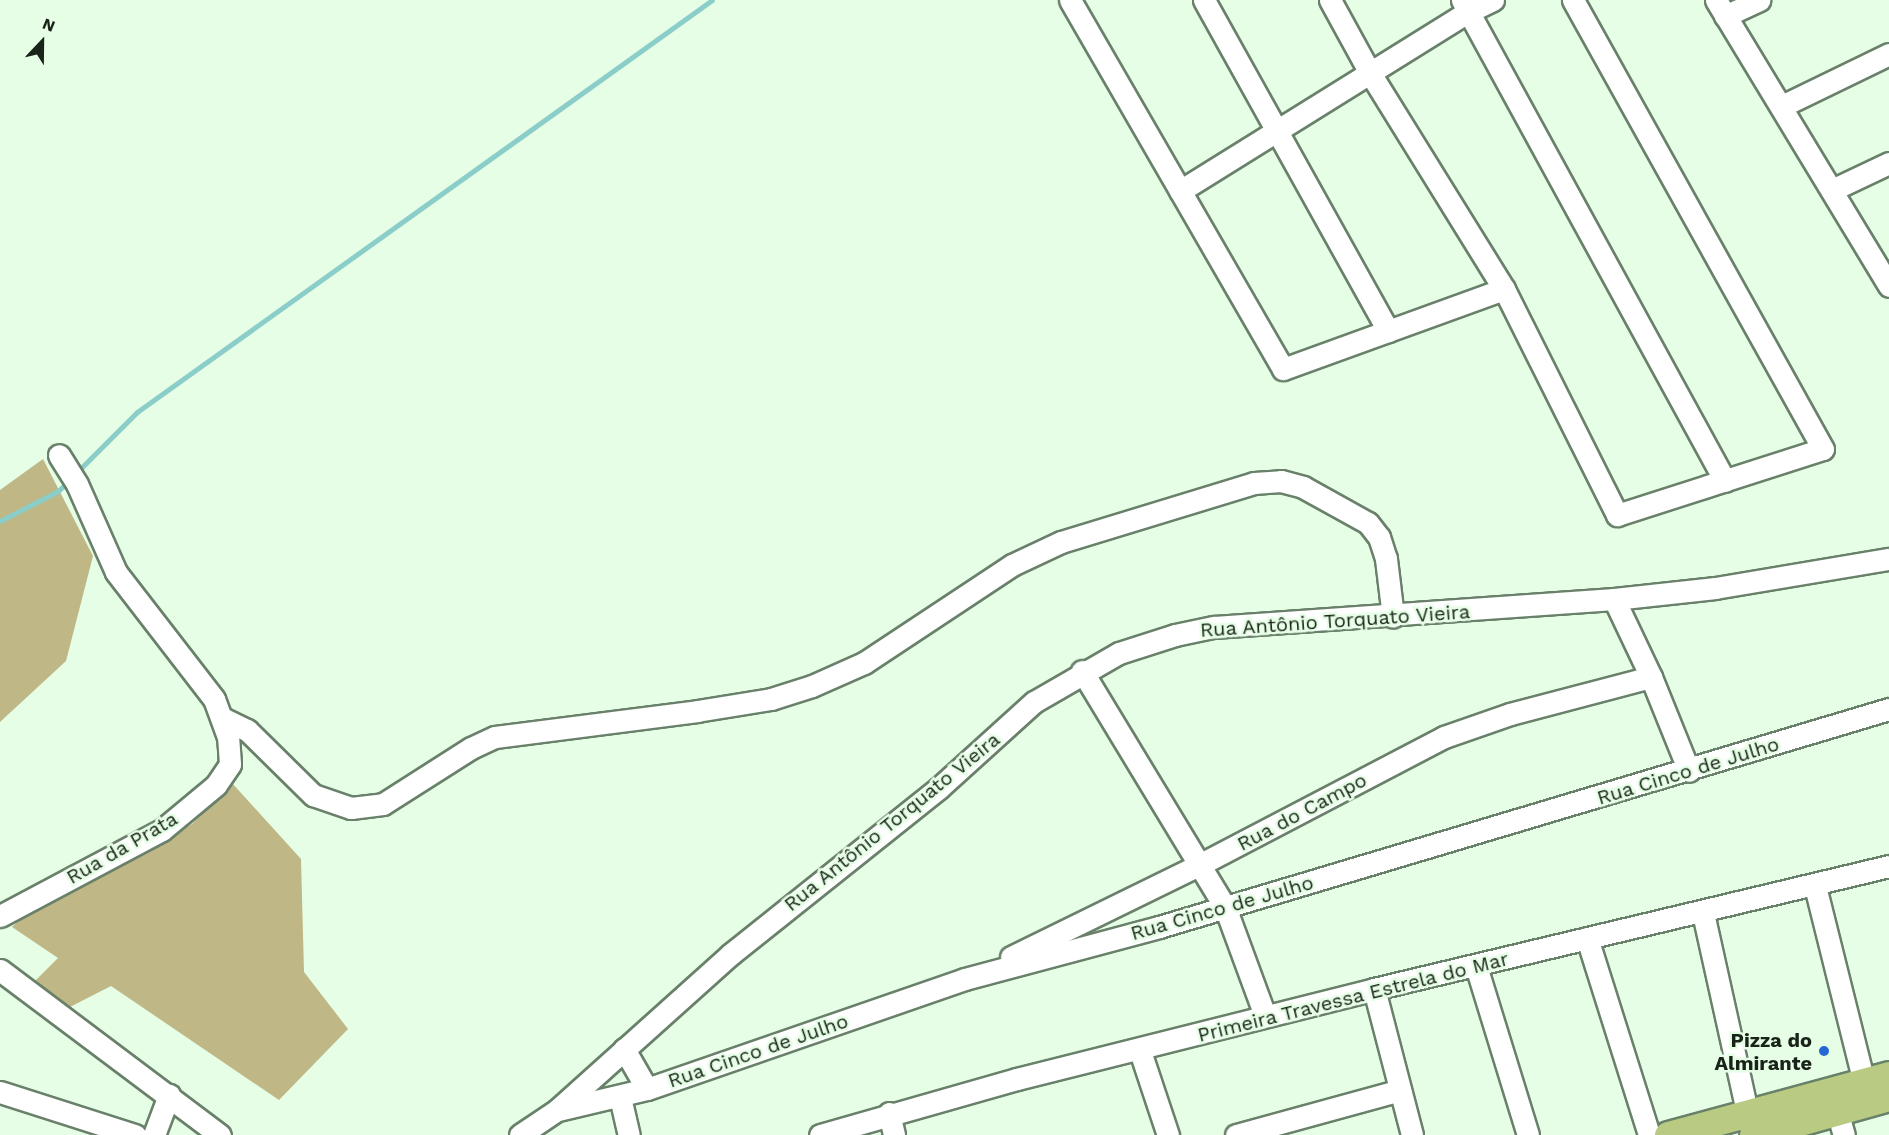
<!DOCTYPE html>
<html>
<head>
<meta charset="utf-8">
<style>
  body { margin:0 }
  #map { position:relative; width:1889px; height:1135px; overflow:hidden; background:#e5fee5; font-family:"Work Sans",sans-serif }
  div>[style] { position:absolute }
  .forest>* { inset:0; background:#bfb785 }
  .stream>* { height:5px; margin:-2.5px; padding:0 2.5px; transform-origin:2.5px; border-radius:2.5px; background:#8bcdc9 }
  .roads { filter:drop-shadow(2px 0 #69806a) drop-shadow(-2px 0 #69806a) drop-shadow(0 2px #69806a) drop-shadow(0 -2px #69806a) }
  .minor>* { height:21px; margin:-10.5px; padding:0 10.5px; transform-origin:10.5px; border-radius:10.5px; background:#fff }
  .major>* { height:27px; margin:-13.5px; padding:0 13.5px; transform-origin:13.5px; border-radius:13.5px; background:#b9cb82 }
  .dots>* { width:16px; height:16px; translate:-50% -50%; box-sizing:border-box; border:3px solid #e5fee5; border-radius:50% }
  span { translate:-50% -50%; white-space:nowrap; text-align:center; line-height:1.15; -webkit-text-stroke:5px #e5fee5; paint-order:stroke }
  .street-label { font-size:20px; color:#1a231a }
  .poi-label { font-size:20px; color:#1a231a; font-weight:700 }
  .right { translate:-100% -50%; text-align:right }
  .north { position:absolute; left:12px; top:12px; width:60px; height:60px; -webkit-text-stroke:4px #e5fee5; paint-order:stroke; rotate:22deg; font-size:16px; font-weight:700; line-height:24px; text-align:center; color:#1a231a }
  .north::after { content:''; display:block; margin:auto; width:21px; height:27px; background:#1a231a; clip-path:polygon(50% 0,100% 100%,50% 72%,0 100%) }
</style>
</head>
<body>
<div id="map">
  <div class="forest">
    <div style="clip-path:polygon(43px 459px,93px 556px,66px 661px,0 722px,0 490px)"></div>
    <div style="clip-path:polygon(232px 783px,301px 859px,304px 972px,348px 1029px,279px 1100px,111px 986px,68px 1008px,34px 982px,58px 958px,12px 927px,24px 916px,192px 824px)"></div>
  </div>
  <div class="stream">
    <div style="left:76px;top:473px;width:86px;rotate:-45deg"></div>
    <div style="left:137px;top:412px;width:707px;rotate:-35.62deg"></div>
    <div style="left:0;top:521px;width:65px;rotate:-27.3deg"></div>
    <div style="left:58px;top:491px;width:16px;rotate:-43deg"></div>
  </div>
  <div class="roads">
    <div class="minor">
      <div style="left:1070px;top:0;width:426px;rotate:60deg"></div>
      <div style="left:1283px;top:369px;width:235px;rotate:-19.9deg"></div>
      <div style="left:1204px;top:0;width:379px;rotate:60.9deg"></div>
      <div style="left:1330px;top:0;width:83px;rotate:61.3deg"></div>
      <div style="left:1370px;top:73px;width:254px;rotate:58.2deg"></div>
      <div style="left:1504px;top:289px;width:253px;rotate:63.4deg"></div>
      <div style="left:1617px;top:515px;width:216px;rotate:-17.8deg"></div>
      <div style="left:1823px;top:449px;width:514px;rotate:-119.11deg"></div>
      <div style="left:1462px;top:0;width:548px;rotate:61.33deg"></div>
      <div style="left:1716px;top:0;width:334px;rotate:58.8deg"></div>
      <div style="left:1725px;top:16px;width:38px;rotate:-25deg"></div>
      <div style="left:1782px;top:106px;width:119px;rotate:-25.9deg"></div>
      <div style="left:1832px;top:190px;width:63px;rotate:-25.3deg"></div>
      <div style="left:1180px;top:191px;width:339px;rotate:-31.9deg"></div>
      <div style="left:1468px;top:12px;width:28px;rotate:-26deg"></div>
      <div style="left:1614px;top:599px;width:86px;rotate:64.6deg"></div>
      <div style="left:1651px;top:677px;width:101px;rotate:68deg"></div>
      <div style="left:1082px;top:671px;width:276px;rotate:58.8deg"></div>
      <div style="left:1225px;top:907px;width:116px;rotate:69.8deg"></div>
      <div style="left:222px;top:718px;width:28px;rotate:26deg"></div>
      <div style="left:247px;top:730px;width:93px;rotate:44.6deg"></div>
      <div style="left:313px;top:795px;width:40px;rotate:18.9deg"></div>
      <div style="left:351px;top:808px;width:32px;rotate:-7deg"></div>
      <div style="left:383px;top:804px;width:104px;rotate:-32.5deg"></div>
      <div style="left:471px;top:748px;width:26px;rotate:-25deg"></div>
      <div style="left:495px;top:737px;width:204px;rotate:-7.3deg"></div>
      <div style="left:697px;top:711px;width:75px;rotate:-9.2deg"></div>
      <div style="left:771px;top:699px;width:43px;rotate:-17.6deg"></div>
      <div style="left:812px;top:686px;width:57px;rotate:-23.9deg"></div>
      <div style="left:864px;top:663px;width:178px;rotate:-33.5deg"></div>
      <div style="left:1012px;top:565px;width:54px;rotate:-25.1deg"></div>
      <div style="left:1061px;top:542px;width:202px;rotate:-17deg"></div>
      <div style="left:1254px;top:483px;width:27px;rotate:-4deg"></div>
      <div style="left:1281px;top:481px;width:23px;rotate:15deg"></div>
      <div style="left:1303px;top:487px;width:74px;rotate:29deg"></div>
      <div style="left:1368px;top:523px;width:18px;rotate:52deg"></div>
      <div style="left:1379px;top:537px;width:23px;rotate:72deg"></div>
      <div style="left:1386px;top:559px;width:58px;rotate:83.1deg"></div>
      <div style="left:1815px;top:886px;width:203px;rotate:76deg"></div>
      <div style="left:1703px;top:913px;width:221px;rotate:77.5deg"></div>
      <div style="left:0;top:916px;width:183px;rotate:-28deg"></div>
      <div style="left:162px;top:830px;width:70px;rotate:-39.8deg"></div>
      <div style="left:216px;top:785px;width:25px;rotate:-56deg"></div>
      <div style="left:230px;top:764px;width:27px;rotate:-94deg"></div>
      <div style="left:228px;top:737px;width:40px;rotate:-110.2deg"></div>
      <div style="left:214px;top:699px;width:160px;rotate:-127.7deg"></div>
      <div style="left:116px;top:572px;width:96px;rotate:-113.9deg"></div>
      <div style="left:77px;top:484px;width:34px;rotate:-122deg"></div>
      <div style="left:1587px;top:938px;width:207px;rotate:72.5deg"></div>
      <div style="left:1011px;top:957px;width:212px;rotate:-26.1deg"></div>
      <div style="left:1201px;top:864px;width:274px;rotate:-27.6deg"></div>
      <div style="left:1444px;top:737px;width:70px;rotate:-19.2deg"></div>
      <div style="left:1510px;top:714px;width:146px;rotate:-14.7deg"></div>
      <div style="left:1476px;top:966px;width:177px;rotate:72.9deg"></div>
      <div style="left:0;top:970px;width:275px;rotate:36.9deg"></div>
      <div style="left:1374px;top:989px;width:151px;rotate:75.4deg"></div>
      <div style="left:624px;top:1049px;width:46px;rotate:60.1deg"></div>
      <div style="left:1140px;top:1051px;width:89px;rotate:71.6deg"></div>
      <div style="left:0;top:1092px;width:142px;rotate:17.7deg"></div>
      <div style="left:620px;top:1097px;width:39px;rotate:77deg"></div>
      <div style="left:558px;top:1110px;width:91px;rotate:-13.3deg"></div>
      <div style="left:647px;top:1089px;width:336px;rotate:-19.1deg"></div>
      <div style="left:965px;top:979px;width:201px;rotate:-15deg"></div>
      <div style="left:1159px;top:927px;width:762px;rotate:-16.63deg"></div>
      <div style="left:1837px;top:1111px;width:25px;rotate:74deg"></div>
      <div style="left:889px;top:1113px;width:23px;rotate:77deg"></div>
      <div style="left:154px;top:1135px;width:43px;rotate:-69.4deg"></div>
      <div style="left:520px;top:1135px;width:45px;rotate:-34deg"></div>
      <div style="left:557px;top:1110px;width:234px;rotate:-41.9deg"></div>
      <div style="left:731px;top:954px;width:266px;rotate:-38.6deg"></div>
      <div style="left:939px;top:788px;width:128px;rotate:-42.2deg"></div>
      <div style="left:1034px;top:702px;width:98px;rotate:-30deg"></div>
      <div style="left:1119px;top:653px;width:59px;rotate:-17.8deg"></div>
      <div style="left:1175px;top:635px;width:40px;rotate:-12deg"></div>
      <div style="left:1214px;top:627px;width:401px;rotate:-4deg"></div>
      <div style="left:1614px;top:599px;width:102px;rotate:-6.2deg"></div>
      <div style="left:1715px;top:588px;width:176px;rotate:-9.5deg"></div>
      <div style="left:820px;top:1135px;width:205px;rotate:-15.9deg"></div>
      <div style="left:1017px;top:1079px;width:368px;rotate:-14.1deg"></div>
      <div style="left:1374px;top:989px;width:529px;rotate:-13.43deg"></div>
      <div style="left:1236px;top:1135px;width:170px;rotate:-15.3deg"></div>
    </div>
    <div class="major">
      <div style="left:1668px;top:1135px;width:229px;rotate:-15.2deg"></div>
      <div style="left:1753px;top:1135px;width:141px;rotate:-15.6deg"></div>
    </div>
  </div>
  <div class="dots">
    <div style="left:1824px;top:1051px;background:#2468d4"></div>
  </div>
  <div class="street-label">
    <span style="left:1335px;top:621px;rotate:-4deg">Rua Antônio Torquato Vieira</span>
    <span style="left:1688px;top:771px;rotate:-17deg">Rua Cinco de Julho</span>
    <span style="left:1302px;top:812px;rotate:-28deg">Rua do Campo</span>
    <span style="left:892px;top:822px;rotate:-39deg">Rua Antônio Torquato Vieira</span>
    <span style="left:122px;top:848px;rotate:-30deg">Rua da Prata</span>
    <span style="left:1222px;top:908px;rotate:-16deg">Rua Cinco de Julho</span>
    <span style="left:1353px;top:997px;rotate:-14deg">Primeira Travessa Estrela do Mar</span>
    <span style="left:758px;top:1051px;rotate:-19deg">Rua Cinco de Julho</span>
  </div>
  <div class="poi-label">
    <span class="right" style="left:1812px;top:1052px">Pizza do<br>Almirante</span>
  </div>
  <div class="north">N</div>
</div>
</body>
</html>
